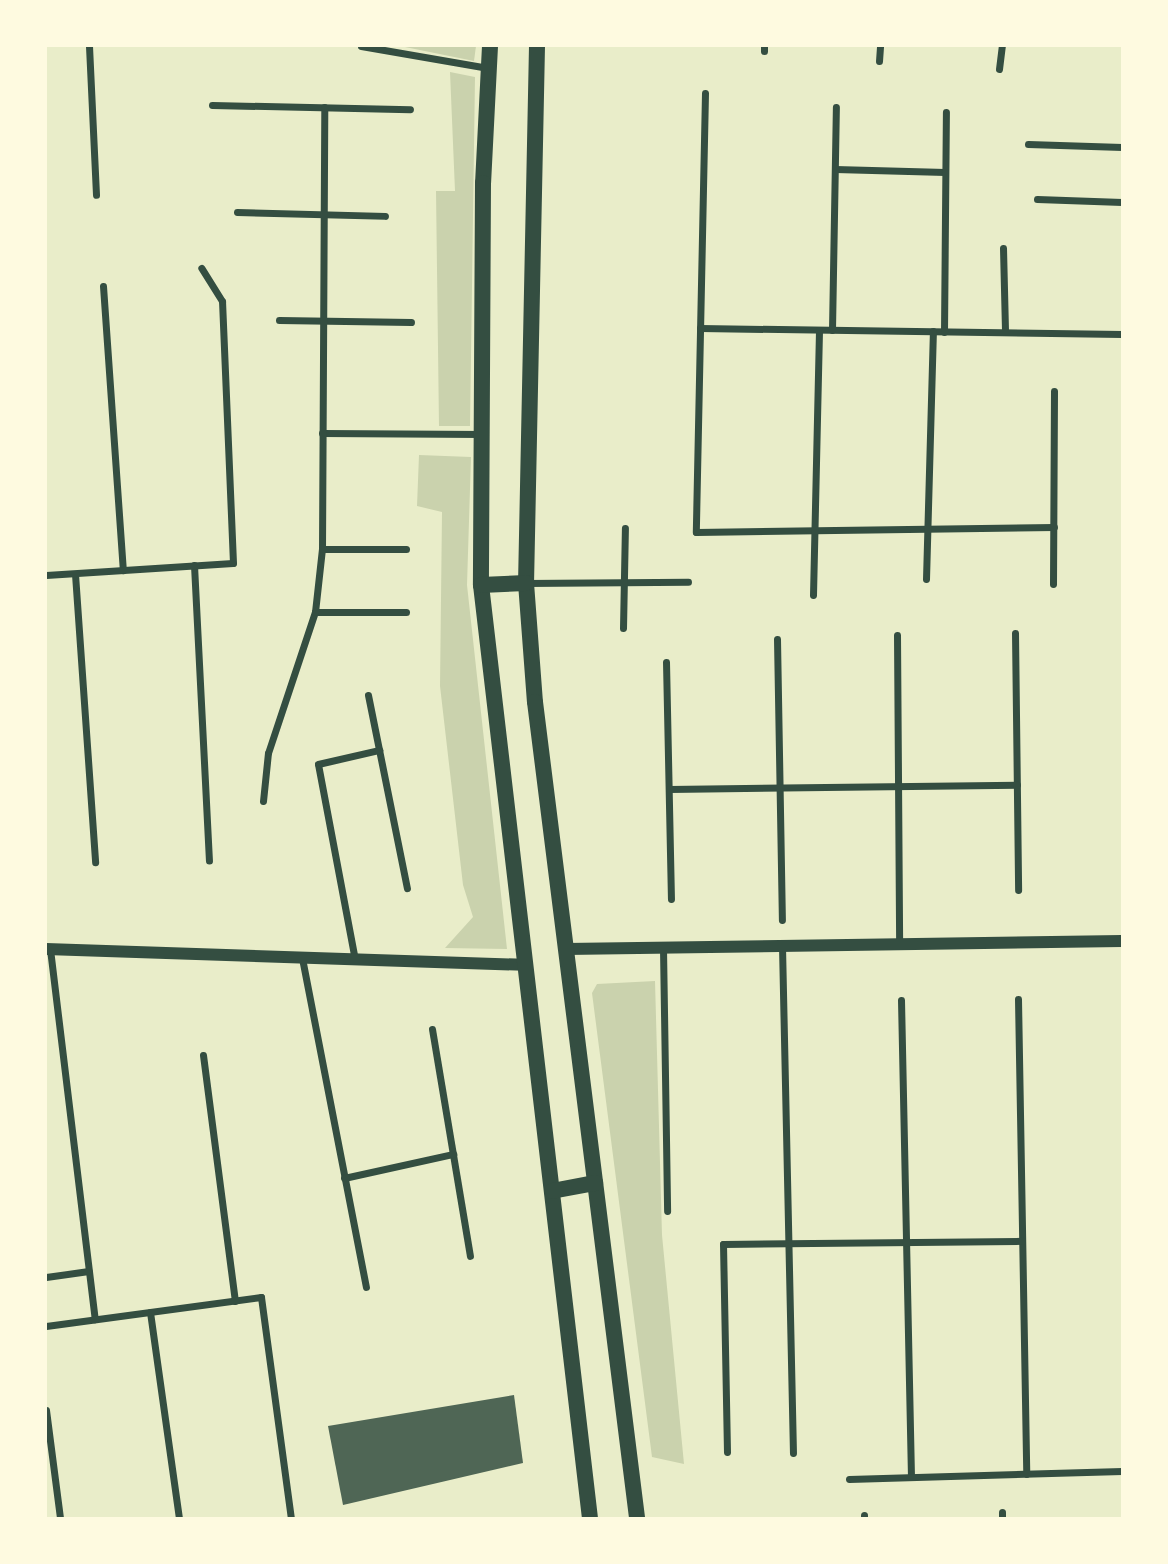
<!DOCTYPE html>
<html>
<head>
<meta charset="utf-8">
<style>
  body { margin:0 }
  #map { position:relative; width:1168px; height:1564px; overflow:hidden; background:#e9edc9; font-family:"Asap Condensed",sans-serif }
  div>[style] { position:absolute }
  .green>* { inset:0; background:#cad2ad }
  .building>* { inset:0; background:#4f6655 }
  .minor>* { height:7px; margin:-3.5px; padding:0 3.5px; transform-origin:3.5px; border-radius:3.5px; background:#344e41 }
  .tertiary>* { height:12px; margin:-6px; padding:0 6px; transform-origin:6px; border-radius:6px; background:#344e41 }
  .primary>* { height:16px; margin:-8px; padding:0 8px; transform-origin:8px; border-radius:8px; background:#344e41 }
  span { translate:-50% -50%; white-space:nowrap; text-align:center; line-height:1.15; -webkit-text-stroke:5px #fefae0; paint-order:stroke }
  .frame { position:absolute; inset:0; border:47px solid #fefae0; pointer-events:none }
</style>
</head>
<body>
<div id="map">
  <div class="green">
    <div style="clip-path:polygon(400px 46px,476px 46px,474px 61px)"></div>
    <div style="clip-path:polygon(450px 72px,475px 77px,470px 426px,439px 426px,436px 191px,455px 191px)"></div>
    <div style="clip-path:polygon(419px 455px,471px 457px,467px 585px,507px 949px,445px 948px,473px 917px,463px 885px,440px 686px,442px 512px,417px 506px)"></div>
    <div style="clip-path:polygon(655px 981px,662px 1235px,684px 1464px,652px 1457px,592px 993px,597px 984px)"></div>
  </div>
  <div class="building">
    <div style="clip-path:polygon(514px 1395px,523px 1463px,343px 1505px,328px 1426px)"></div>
  </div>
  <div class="minor">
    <div style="left:89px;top:46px;width:149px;rotate:87.3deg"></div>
    <div style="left:361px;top:46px;width:129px;rotate:9.8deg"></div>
    <div style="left:764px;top:51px;width:5px;rotate:-90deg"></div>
    <div style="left:879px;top:61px;width:15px;rotate:-86deg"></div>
    <div style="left:999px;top:69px;width:23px;rotate:-83deg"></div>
    <div style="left:705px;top:93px;width:439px;rotate:91.2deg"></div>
    <div style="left:696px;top:532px;width:358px;rotate:-0.8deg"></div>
    <div style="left:212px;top:105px;width:198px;rotate:1.2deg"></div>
    <div style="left:1028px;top:144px;width:94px;rotate:1.8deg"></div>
    <div style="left:835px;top:169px;width:110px;rotate:1.6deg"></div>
    <div style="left:1037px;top:199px;width:85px;rotate:2deg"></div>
    <div style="left:237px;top:212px;width:148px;rotate:1.5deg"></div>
    <div style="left:1003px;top:248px;width:84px;rotate:88.6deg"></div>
    <div style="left:103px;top:286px;width:285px;rotate:86deg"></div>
    <div style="left:279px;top:320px;width:132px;rotate:0.9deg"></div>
    <div style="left:700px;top:328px;width:422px;rotate:0.8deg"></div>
    <div style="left:832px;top:330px;width:223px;rotate:-89deg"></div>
    <div style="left:944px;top:332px;width:220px;rotate:-89.5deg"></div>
    <div style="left:322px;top:433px;width:160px;rotate:0.4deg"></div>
    <div style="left:322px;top:549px;width:84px"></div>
    <div style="left:194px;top:565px;width:296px;rotate:87.1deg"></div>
    <div style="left:75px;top:574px;width:289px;rotate:86deg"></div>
    <div style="left:46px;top:575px;width:187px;rotate:-3.7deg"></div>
    <div style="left:233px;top:563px;width:262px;rotate:-92.4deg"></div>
    <div style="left:222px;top:301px;width:39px;rotate:-122deg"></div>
    <div style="left:926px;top:579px;width:248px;rotate:-88.4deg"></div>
    <div style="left:526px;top:583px;width:162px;rotate:-0.4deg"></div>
    <div style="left:1053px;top:584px;width:193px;rotate:-89.7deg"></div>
    <div style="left:813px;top:595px;width:265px;rotate:-88.7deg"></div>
    <div style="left:315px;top:612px;width:91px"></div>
    <div style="left:623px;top:628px;width:100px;rotate:-88.9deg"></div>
    <div style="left:1015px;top:633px;width:257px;rotate:89.3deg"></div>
    <div style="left:897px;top:635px;width:309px;rotate:89.6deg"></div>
    <div style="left:777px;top:639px;width:281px;rotate:89deg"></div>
    <div style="left:666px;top:662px;width:237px;rotate:88.8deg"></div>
    <div style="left:368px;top:695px;width:197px;rotate:78.6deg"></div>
    <div style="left:669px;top:789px;width:348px;rotate:-0.7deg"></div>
    <div style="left:263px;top:801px;width:48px;rotate:-84.1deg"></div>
    <div style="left:268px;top:753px;width:149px;rotate:-71.6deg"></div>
    <div style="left:315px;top:612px;width:63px;rotate:-83.7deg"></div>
    <div style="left:322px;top:549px;width:442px;rotate:-89.7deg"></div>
    <div style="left:782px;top:946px;width:507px;rotate:88.76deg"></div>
    <div style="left:663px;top:948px;width:263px;rotate:89.1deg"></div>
    <div style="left:50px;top:949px;width:373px;rotate:83.1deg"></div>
    <div style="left:302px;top:958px;width:335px;rotate:79deg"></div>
    <div style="left:355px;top:960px;width:199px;rotate:-100.7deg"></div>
    <div style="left:318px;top:764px;width:63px;rotate:-12.9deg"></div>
    <div style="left:1018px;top:999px;width:475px;rotate:89deg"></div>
    <div style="left:901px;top:1000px;width:477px;rotate:88.8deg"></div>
    <div style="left:432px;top:1029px;width:230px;rotate:80.5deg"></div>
    <div style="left:203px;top:1055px;width:248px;rotate:82.6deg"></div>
    <div style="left:344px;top:1178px;width:112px;rotate:-12.4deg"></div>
    <div style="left:46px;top:1277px;width:43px;rotate:-7.9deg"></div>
    <div style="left:150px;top:1312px;width:208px;rotate:82deg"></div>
    <div style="left:46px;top:1326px;width:217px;rotate:-7.7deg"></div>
    <div style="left:261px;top:1297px;width:223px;rotate:82.3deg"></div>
    <div style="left:46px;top:1410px;width:109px;rotate:82.6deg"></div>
    <div style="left:727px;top:1452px;width:208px;rotate:-91.1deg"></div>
    <div style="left:723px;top:1244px;width:299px;rotate:-0.6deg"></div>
    <div style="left:849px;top:1479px;width:273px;rotate:-1.7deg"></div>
    <div style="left:1002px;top:1512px;width:6px;rotate:90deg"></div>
    <div style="left:864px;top:1515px;width:3px;rotate:90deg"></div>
  </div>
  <div class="tertiary">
    <div style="left:46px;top:949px;width:478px;rotate:1.9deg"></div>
    <div style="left:566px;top:949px;width:556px;rotate:-0.82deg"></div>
  </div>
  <div class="primary">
    <div style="left:490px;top:46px;width:137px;rotate:92.9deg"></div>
    <div style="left:483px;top:183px;width:402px;rotate:90.3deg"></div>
    <div style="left:481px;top:585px;width:939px;rotate:83.34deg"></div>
    <div style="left:537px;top:46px;width:537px;rotate:91.17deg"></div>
    <div style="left:526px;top:583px;width:119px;rotate:85.7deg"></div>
    <div style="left:535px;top:702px;width:822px;rotate:82.87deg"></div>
    <div style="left:481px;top:585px;width:45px;rotate:-2.5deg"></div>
    <div style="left:552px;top:1191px;width:44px;rotate:-10.5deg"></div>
  </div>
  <div class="frame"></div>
</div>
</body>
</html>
